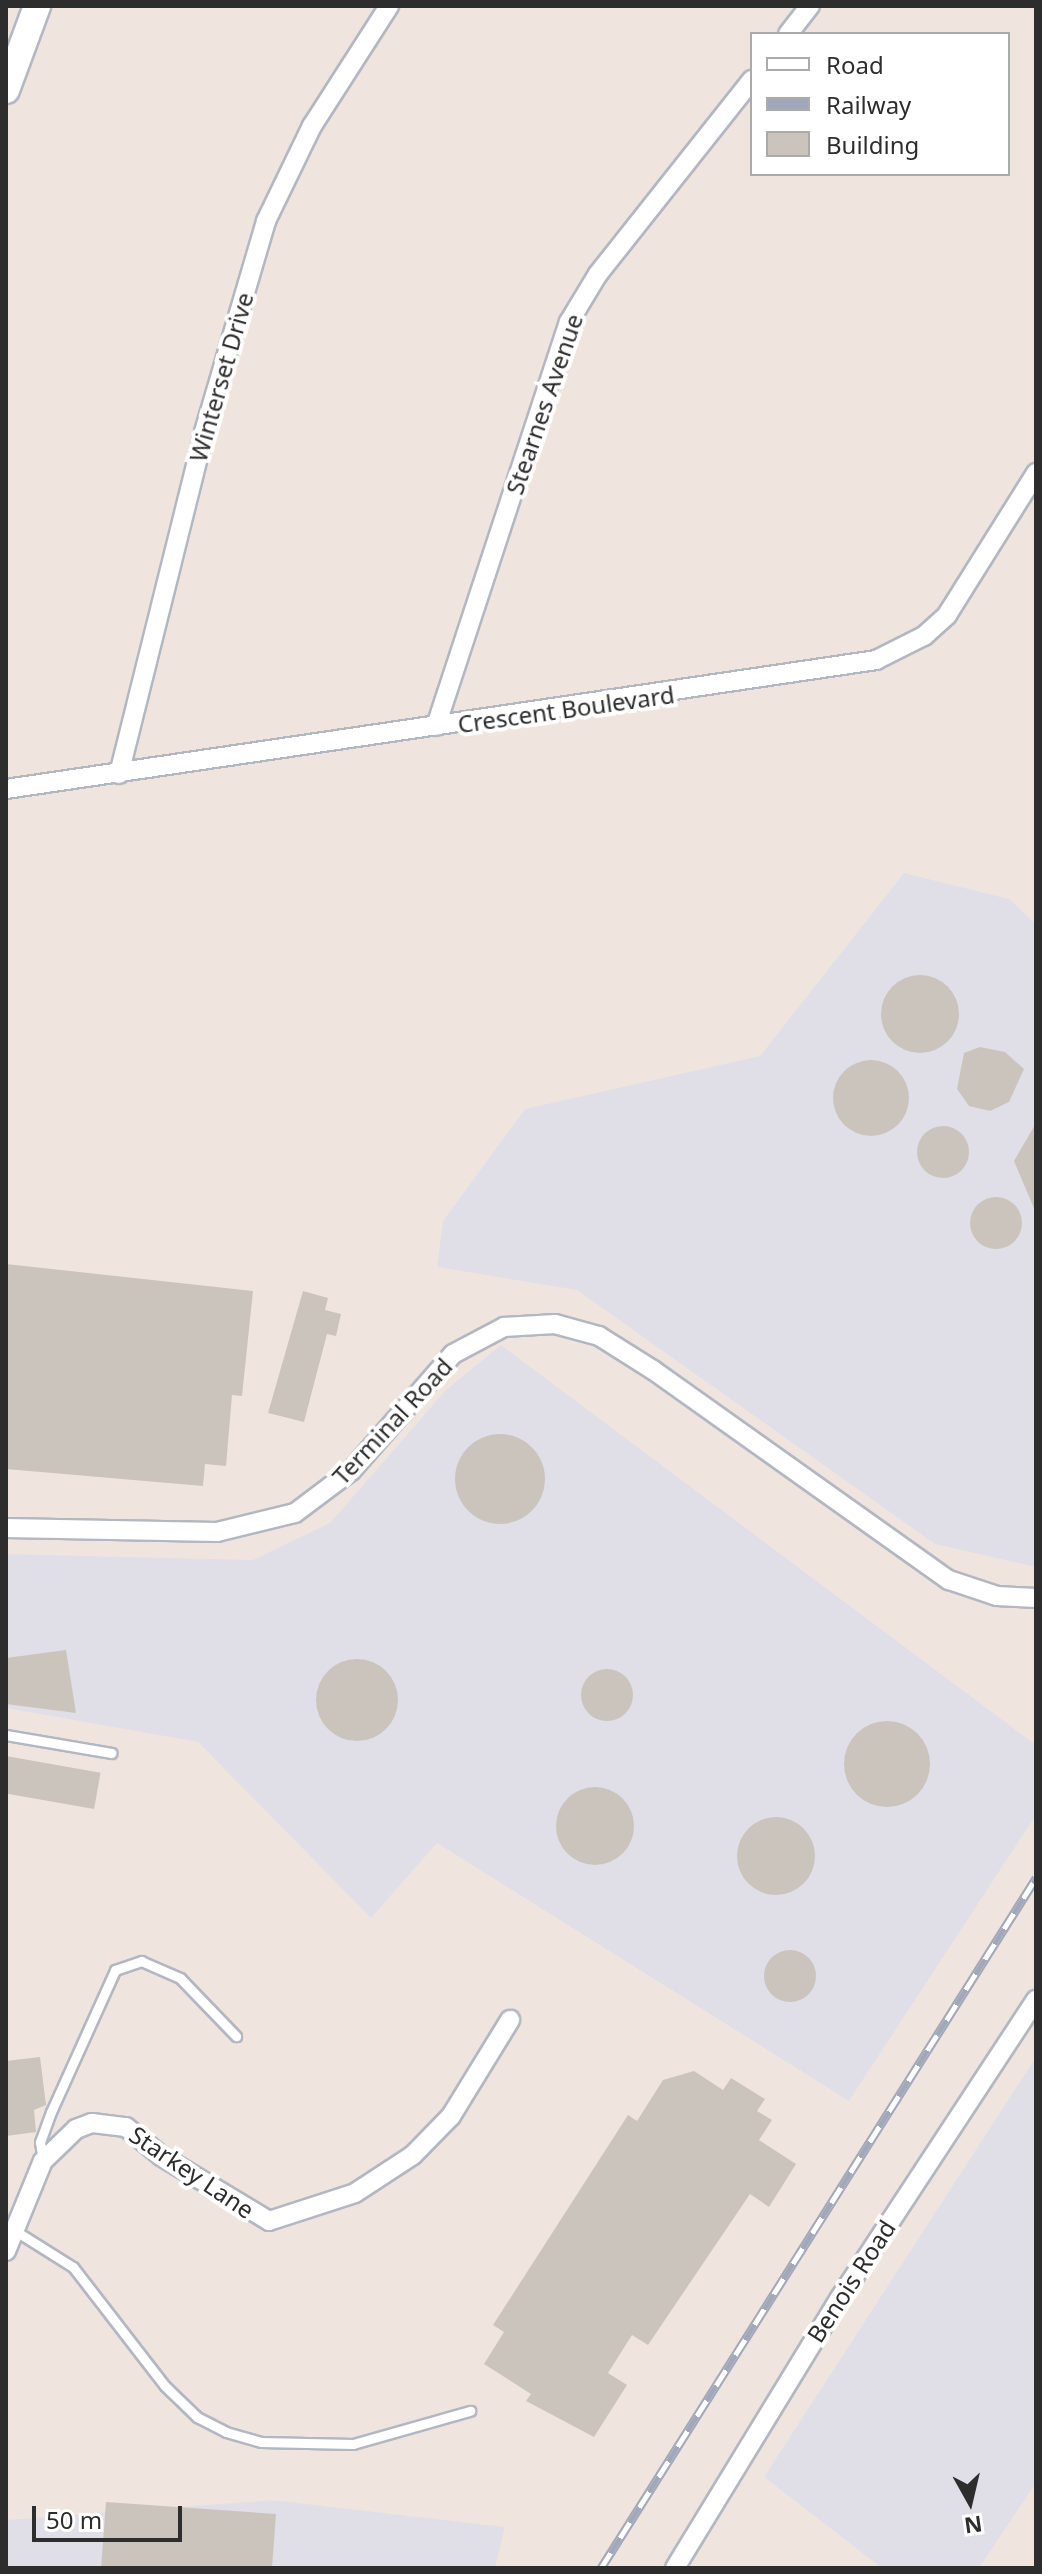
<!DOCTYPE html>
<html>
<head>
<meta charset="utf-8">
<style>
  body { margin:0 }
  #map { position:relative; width:1042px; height:2574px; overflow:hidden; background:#f0e5de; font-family:"Noto Sans",sans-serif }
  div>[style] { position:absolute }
  .industrial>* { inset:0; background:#e0dfe8 }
  .building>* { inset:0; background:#cbc4bd; transform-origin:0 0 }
  .round { border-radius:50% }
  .roads { filter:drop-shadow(2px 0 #b2b7c2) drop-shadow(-2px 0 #b2b7c2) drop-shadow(0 2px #b2b7c2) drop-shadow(0 -2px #b2b7c2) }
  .lane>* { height:9px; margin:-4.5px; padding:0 4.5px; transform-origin:4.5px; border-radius:4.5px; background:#fff }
  .street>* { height:18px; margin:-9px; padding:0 9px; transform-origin:9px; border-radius:9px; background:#fff }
  .secondary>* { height:26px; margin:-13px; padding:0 13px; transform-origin:13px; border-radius:13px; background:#fff }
  .rail>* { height:9px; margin-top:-4.5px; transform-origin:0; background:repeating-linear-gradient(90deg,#fff 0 18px,#a0a8b9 0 36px); box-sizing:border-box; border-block:2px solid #a0a8b9 }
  span { translate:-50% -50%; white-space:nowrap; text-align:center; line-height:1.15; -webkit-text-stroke:8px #fff; paint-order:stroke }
  .street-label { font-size:24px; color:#2d2d2d }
  .frame { position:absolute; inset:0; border:8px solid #2d2d2d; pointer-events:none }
  .legend { position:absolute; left:750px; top:32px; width:260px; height:144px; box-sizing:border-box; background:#fff; border:2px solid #ababab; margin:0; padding:10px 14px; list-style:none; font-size:24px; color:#2d2d2d }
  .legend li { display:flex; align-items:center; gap:16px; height:40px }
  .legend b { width:40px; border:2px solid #ababab }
  .north { position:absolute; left:930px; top:2462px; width:80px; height:80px; -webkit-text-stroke:6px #fff; paint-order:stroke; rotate:172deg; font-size:22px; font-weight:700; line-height:32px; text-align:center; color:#2d2d2d }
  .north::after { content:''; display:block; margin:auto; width:28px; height:36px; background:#2d2d2d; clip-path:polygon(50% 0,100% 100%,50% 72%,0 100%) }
  .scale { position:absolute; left:32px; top:2506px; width:150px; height:36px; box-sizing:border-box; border:4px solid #2d2d2d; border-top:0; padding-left:10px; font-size:24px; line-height:28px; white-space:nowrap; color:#2d2d2d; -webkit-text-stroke:6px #fff; paint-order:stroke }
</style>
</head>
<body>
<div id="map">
  <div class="industrial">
    <div style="clip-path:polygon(904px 873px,1009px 899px,1036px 924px,1036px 1567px,935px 1544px,577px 1290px,437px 1267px,443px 1221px,525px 1109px,760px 1056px)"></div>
    <div style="clip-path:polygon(501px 1345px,1036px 1745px,1036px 1815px,849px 2101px,437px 1843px,371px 1918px,198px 1742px,6px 1708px,6px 1554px,253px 1560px,330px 1523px,446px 1390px)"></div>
    <div style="clip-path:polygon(1036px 2057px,1036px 2483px,979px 2568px,882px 2568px,764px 2477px)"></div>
    <div style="clip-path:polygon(272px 2500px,505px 2527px,495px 2568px,6px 2568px,6px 2520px)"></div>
  </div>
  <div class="building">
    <div class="round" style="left:881px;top:975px;width:78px;height:78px"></div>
    <div style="clip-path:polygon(980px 1047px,1005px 1052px,1024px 1069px,1009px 1102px,990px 1111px,969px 1106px,957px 1089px,964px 1053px)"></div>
    <div class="round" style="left:833px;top:1060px;width:76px;height:76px"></div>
    <div style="clip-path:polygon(1036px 1123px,1036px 1213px,1014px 1161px)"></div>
    <div class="round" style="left:917px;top:1126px;width:52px;height:52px"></div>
    <div class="round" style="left:970px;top:1197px;width:52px;height:52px"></div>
    <div style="clip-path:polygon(6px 1264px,253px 1291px,242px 1396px,232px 1395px,226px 1466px,205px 1464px,203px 1486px,6px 1469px)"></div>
    <div style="clip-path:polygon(303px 1291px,328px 1298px,325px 1310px,341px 1314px,336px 1336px,327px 1334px,304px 1422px,268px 1413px)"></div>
    <div class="round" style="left:455px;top:1434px;width:90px;height:90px"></div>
    <div style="clip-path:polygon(66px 1650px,76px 1713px,6px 1704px,6px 1658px)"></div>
    <div class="round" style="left:316px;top:1659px;width:82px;height:82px"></div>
    <div class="round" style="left:581px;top:1669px;width:52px;height:52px"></div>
    <div class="round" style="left:844px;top:1721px;width:86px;height:86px"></div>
    <div style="left:6px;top:1756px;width:96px;height:37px;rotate:10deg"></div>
    <div class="round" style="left:556px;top:1787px;width:78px;height:78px"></div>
    <div class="round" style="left:737px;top:1817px;width:78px;height:78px"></div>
    <div class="round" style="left:764px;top:1950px;width:52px;height:52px"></div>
    <div style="clip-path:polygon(40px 2057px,46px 2105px,34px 2110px,36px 2132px,6px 2136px,6px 2061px)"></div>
    <div style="clip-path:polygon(694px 2071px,723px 2090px,731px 2078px,765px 2099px,757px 2111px,772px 2120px,759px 2140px,796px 2164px,769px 2207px,750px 2194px,648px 2345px,632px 2335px,608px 2373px,627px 2385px,594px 2437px,526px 2401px,531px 2394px,484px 2364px,504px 2332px,493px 2325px,628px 2115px,637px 2121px,663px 2080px)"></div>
    <div style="clip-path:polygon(106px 2502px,276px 2514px,272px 2568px,101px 2568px)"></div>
  </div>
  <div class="roads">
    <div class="lane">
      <div style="left:6px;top:1735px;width:107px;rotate:9.7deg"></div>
      <div style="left:43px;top:2161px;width:19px;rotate:-99deg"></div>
      <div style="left:40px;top:2142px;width:32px;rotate:-70deg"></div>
      <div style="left:51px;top:2112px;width:156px;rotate:-65.7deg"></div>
      <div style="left:115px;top:1970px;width:28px;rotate:-19deg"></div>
      <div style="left:141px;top:1961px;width:43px;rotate:23.6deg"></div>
      <div style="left:180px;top:1978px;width:81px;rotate:46deg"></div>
      <div style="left:14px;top:2230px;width:70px;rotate:32.1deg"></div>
      <div style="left:73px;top:2267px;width:150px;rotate:52.3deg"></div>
      <div style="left:165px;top:2386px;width:45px;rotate:44.1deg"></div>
      <div style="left:197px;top:2417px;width:33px;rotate:27deg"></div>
      <div style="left:226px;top:2432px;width:36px;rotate:16deg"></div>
      <div style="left:261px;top:2442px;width:92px;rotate:1.2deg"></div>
      <div style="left:353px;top:2444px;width:122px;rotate:-15.8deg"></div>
    </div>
    <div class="street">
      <div style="left:788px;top:34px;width:36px;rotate:-52deg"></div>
      <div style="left:436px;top:726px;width:425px;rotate:-71.8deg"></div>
      <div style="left:569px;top:322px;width:56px;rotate:-58.9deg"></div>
      <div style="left:598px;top:274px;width:248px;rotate:-51.6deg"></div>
      <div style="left:119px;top:774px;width:352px;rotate:-76deg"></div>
      <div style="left:204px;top:432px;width:220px;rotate:-73.6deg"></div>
      <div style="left:266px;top:221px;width:106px;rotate:-64.2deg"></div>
      <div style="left:312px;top:126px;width:143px;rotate:-57.3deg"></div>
      <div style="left:6px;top:789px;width:880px;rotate:-8.43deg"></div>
      <div style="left:876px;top:660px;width:54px;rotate:-26.6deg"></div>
      <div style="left:924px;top:636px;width:31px;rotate:-42deg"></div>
      <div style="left:947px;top:615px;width:168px;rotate:-57.9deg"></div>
      <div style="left:6px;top:1528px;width:211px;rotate:1.1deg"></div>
      <div style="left:217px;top:1532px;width:80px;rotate:-13.7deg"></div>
      <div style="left:295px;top:1513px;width:70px;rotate:-36.9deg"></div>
      <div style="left:351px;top:1471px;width:155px;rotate:-48.9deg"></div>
      <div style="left:453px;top:1354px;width:58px;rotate:-27.9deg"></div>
      <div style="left:504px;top:1327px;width:51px;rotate:-3.4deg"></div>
      <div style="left:555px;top:1324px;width:46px;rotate:15.3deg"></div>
      <div style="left:599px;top:1336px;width:64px;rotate:32.2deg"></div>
      <div style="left:653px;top:1370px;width:363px;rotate:35.4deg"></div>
      <div style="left:949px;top:1580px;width:51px;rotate:18.4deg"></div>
      <div style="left:997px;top:1596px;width:39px;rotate:3deg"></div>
      <div style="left:6px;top:2251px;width:97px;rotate:-67.7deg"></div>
      <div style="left:43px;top:2161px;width:46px;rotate:-44.1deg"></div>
      <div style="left:76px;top:2129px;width:17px;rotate:-21deg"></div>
      <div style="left:92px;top:2123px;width:34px;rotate:7deg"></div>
      <div style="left:126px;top:2127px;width:45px;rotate:39.6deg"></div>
      <div style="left:161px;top:2156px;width:126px;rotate:31deg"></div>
      <div style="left:269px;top:2221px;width:90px;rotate:-18deg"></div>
      <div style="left:355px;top:2193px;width:69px;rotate:-33.2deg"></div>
      <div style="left:413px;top:2155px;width:54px;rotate:-45.7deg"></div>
      <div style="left:451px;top:2116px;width:113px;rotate:-58.4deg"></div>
      <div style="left:675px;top:2568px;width:316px;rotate:-58.6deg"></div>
      <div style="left:840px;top:2298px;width:357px;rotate:-56.7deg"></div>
    </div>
    <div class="secondary">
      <div style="left:6px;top:90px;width:90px;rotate:-69.7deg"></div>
    </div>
  </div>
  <div class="rail">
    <div style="left:601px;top:2568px;width:816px;rotate:-57.77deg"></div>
  </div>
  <div class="street-label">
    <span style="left:221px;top:377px;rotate:-74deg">Winterset Drive</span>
    <span style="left:544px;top:404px;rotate:-71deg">Stearnes Avenue</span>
    <span style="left:566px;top:709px;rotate:-8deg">Crescent Boulevard</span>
    <span style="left:392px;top:1421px;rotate:-47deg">Terminal Road</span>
    <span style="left:192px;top:2172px;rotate:34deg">Starkey Lane</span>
    <span style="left:851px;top:2281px;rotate:-57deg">Benois Road</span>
  </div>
  <div class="frame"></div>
  <ul class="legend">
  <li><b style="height:10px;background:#fff"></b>Road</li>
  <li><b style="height:10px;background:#a0a8b9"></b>Railway</li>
  <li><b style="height:22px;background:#cbc4bd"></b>Building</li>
  </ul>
  <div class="north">N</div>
  <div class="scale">50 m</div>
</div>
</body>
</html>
